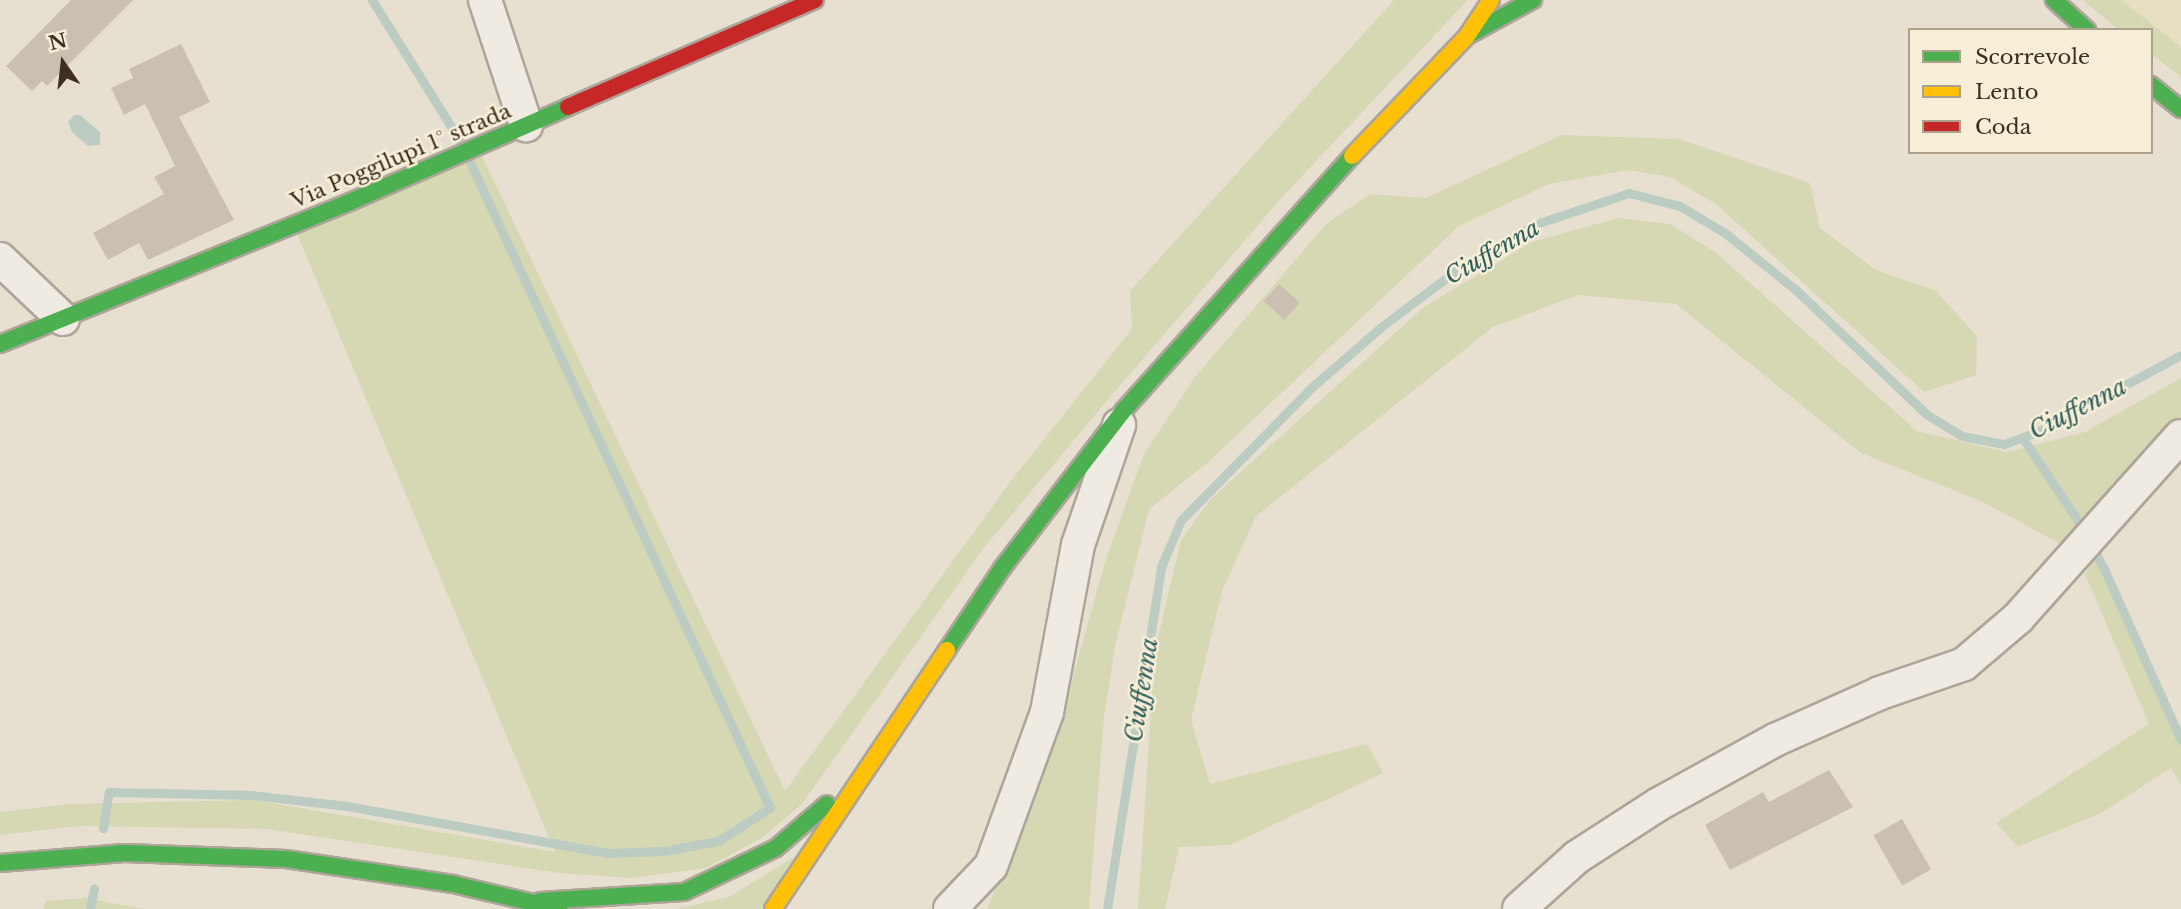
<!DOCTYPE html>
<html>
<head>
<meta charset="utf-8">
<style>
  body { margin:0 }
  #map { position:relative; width:2181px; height:909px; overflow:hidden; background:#e7e0d1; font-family:"Libre Baskerville",serif }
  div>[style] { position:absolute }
  .farmland>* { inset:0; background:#e6dfc2 }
  .green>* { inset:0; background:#d6d7b3 }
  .water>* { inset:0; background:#bcccc2 }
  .stream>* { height:9px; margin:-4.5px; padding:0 4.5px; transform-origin:4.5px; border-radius:4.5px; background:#bcccc2 }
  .building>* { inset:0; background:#cbbfb2; transform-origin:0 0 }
  .roads { filter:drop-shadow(2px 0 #ada599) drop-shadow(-2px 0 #ada599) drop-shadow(0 2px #ada599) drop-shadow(0 -2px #ada599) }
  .street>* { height:32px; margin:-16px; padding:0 16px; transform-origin:16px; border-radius:16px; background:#efebe3 }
  .fast>* { height:16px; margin:-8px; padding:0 8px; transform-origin:8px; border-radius:8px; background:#4caf50 }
  .slow>* { height:16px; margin:-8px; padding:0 8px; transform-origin:8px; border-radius:8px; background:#ffc107 }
  .jam>* { height:16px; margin:-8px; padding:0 8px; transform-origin:8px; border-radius:8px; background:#c62828 }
  span { translate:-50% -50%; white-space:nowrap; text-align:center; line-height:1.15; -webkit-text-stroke:5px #f7eed8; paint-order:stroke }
  .street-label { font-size:21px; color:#3d2e20 }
  .water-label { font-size:23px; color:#2f5d5a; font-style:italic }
  .legend { position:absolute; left:1908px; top:28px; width:245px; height:126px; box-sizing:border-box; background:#f7eed8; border:2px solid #ada18e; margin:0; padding:9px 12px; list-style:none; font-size:21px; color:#3d2e20 }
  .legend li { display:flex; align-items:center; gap:14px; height:35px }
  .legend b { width:35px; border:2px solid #ada18e }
  .north { position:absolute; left:28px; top:28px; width:70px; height:70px; -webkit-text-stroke:5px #f7eed8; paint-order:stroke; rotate:346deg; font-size:19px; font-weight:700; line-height:28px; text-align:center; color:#3d2e20 }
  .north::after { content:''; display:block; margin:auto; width:24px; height:32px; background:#3d2e20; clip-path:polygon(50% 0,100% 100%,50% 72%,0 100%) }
</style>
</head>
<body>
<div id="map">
  <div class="farmland">
    <div style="clip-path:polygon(2121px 0,2181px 0,2181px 47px)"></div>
  </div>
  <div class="green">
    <div style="clip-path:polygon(1394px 0,1468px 0,1285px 194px,1110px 397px,983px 549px,802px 804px,762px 838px,706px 868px,632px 878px,559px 873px,267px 829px,79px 826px,0 835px,0 812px,69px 804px,254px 800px,555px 852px,296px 231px,481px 154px,785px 791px,1014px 477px,1132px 329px,1130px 291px)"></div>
    <div style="clip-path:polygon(2083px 0,2121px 0,2181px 47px,2181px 77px,2151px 54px,2151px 30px,2119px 30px)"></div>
    <div style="clip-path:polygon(1562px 135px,1679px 139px,1810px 183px,1820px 228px,1876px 270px,1936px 291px,1977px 336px,1976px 375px,1924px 392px,1716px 204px,1670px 177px,1628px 170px,1549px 184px,1459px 226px,1207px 463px,1149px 509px,1116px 641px,1104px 717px,1089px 909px,987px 909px,1056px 737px,1106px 559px,1144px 454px,1195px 377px,1327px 223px,1370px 194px,1426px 198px)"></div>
    <div style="clip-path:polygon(1618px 218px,1670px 224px,1715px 252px,1917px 431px,2006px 452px,2085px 432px,2181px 378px,2181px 421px,2068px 548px,1983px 502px,1861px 453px,1676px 304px,1578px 295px,1493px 327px,1256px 516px,1222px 591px,1191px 720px,1210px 784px,1367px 744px,1383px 773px,1230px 845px,1179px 847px,1165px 909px,1138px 909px,1155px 650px,1181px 540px,1210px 500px,1424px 307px,1532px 242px)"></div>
    <div style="clip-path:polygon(2100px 550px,2181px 732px,2181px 785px,2171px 768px,2101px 813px,2018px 847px,1996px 823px,2149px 724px,2085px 574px)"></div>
    <div style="clip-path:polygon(794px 857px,761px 909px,675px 909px,729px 897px)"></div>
    <div style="clip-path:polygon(84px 898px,146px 909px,44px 909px,45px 901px)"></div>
  </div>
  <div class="water">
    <div style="clip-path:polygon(74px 115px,80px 115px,100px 132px,100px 145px,88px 146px,72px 132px,68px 122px)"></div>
  </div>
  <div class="stream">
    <div style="left:372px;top:0;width:170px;rotate:58deg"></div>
    <div style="left:2022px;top:437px;width:102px;rotate:56.2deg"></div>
    <div style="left:2079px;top:522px;width:55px;rotate:62deg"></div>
    <div style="left:2105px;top:571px;width:185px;rotate:65.8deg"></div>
    <div style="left:103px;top:828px;width:36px;rotate:-81deg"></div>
    <div style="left:109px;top:792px;width:143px;rotate:1.2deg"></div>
    <div style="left:252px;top:795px;width:96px;rotate:6.6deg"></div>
    <div style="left:347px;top:806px;width:264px;rotate:10.2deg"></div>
    <div style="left:607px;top:853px;width:57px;rotate:-2deg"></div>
    <div style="left:664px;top:851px;width:55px;rotate:-10.5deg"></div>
    <div style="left:718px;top:841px;width:62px;rotate:-32.4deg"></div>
    <div style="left:770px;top:808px;width:714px;rotate:-114.92deg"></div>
    <div style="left:90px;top:909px;width:21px;rotate:-79deg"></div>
    <div style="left:1107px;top:909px;width:346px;rotate:-81deg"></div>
    <div style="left:1161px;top:567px;width:51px;rotate:-66.9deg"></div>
    <div style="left:1181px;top:520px;width:187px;rotate:-45.4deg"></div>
    <div style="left:1312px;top:387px;width:91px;rotate:-41deg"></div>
    <div style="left:1381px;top:327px;width:91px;rotate:-37deg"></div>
    <div style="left:1454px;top:272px;width:95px;rotate:-30.3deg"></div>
    <div style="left:1536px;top:224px;width:98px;rotate:-18.4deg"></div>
    <div style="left:1629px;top:193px;width:53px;rotate:14.3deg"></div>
    <div style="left:1680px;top:206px;width:52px;rotate:31deg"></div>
    <div style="left:1725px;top:233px;width:91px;rotate:38.8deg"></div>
    <div style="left:1796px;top:290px;width:180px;rotate:43.6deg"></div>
    <div style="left:1926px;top:414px;width:42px;rotate:31.4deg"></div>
    <div style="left:1962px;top:436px;width:43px;rotate:10.8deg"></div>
    <div style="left:2004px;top:444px;width:37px;rotate:-20deg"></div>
    <div style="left:2039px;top:431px;width:161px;rotate:-28.2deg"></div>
  </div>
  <div class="building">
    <div style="clip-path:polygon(71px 0,133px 0,47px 86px,42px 81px,32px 91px,6px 66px)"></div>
    <div style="clip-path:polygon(181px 44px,210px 102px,179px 117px,234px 220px,148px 260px,139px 243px,108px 260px,93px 233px,164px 194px,154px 177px,175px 166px,145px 104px,124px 115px,111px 88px,133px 78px,129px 69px)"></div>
    <div style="left:1279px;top:284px;width:28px;height:23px;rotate:42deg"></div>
    <div style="clip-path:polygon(1829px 770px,1853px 807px,1730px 870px,1705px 825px,1763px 792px,1769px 802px)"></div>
    <div style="left:1902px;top:819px;width:58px;height:33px;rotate:60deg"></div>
  </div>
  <div class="roads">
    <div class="street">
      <div style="left:485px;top:0;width:132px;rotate:71.8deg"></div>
      <div style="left:0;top:259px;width:87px;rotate:43.6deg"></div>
      <div style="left:950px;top:909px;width:59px;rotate:-46.4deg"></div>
      <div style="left:991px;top:866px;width:164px;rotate:-70deg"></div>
      <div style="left:1047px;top:712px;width:170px;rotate:-79.5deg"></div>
      <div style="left:1078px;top:545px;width:127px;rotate:-71.1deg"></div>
      <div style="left:1519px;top:909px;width:78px;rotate:-41.9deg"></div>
      <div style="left:1577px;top:857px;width:98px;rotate:-32.9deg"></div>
      <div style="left:1659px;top:804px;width:132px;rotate:-28.9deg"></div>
      <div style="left:1775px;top:740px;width:115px;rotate:-24.1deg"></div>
      <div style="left:1880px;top:693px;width:89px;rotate:-19deg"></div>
      <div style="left:1964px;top:664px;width:71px;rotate:-40.4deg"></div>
      <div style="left:2018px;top:618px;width:244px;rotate:-48.2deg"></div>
    </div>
    <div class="fast">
      <div style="left:2054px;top:0;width:45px;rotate:42.3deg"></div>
      <div style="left:1469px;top:35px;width:73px;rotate:-28.7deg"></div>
      <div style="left:2151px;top:85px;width:38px;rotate:39deg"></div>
      <div style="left:0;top:344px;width:378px;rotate:-22.1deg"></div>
      <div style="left:350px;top:202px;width:238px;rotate:-23.5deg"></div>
      <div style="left:947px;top:650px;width:100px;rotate:-56deg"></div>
      <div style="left:1003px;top:567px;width:198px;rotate:-52.4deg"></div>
      <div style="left:1124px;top:410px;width:341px;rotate:-48.1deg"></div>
      <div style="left:0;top:863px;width:125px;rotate:-4.6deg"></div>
      <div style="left:125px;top:853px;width:161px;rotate:2.1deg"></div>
      <div style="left:286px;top:859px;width:169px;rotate:8.5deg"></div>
      <div style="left:453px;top:884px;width:109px;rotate:13.3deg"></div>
      <div style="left:540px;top:901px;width:144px;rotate:-3.6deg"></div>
      <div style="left:684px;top:892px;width:102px;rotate:-25.6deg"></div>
      <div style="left:776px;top:848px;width:67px;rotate:-40.8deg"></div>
    </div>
    <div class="slow">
      <div style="left:1352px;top:156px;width:166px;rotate:-46.2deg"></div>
      <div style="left:1467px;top:36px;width:43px;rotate:-56.3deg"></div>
      <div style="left:773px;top:909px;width:312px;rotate:-56.1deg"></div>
    </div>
    <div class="jam">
      <div style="left:568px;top:107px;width:269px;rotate:-23.4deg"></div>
    </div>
  </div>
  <div class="street-label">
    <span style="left:401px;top:156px;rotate:-23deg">Via Poggilupi 1° strada</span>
  </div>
  <div class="water-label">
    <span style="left:1492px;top:252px;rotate:-30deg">Ciuffenna</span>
    <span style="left:2078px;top:409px;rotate:-27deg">Ciuffenna</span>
    <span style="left:1142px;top:690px;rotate:-81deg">Ciuffenna</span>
  </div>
  <ul class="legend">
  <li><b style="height:9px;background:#4caf50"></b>Scorrevole</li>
  <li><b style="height:9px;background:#ffc107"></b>Lento</li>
  <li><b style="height:9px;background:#c62828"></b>Coda</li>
  </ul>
  <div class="north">N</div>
</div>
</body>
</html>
